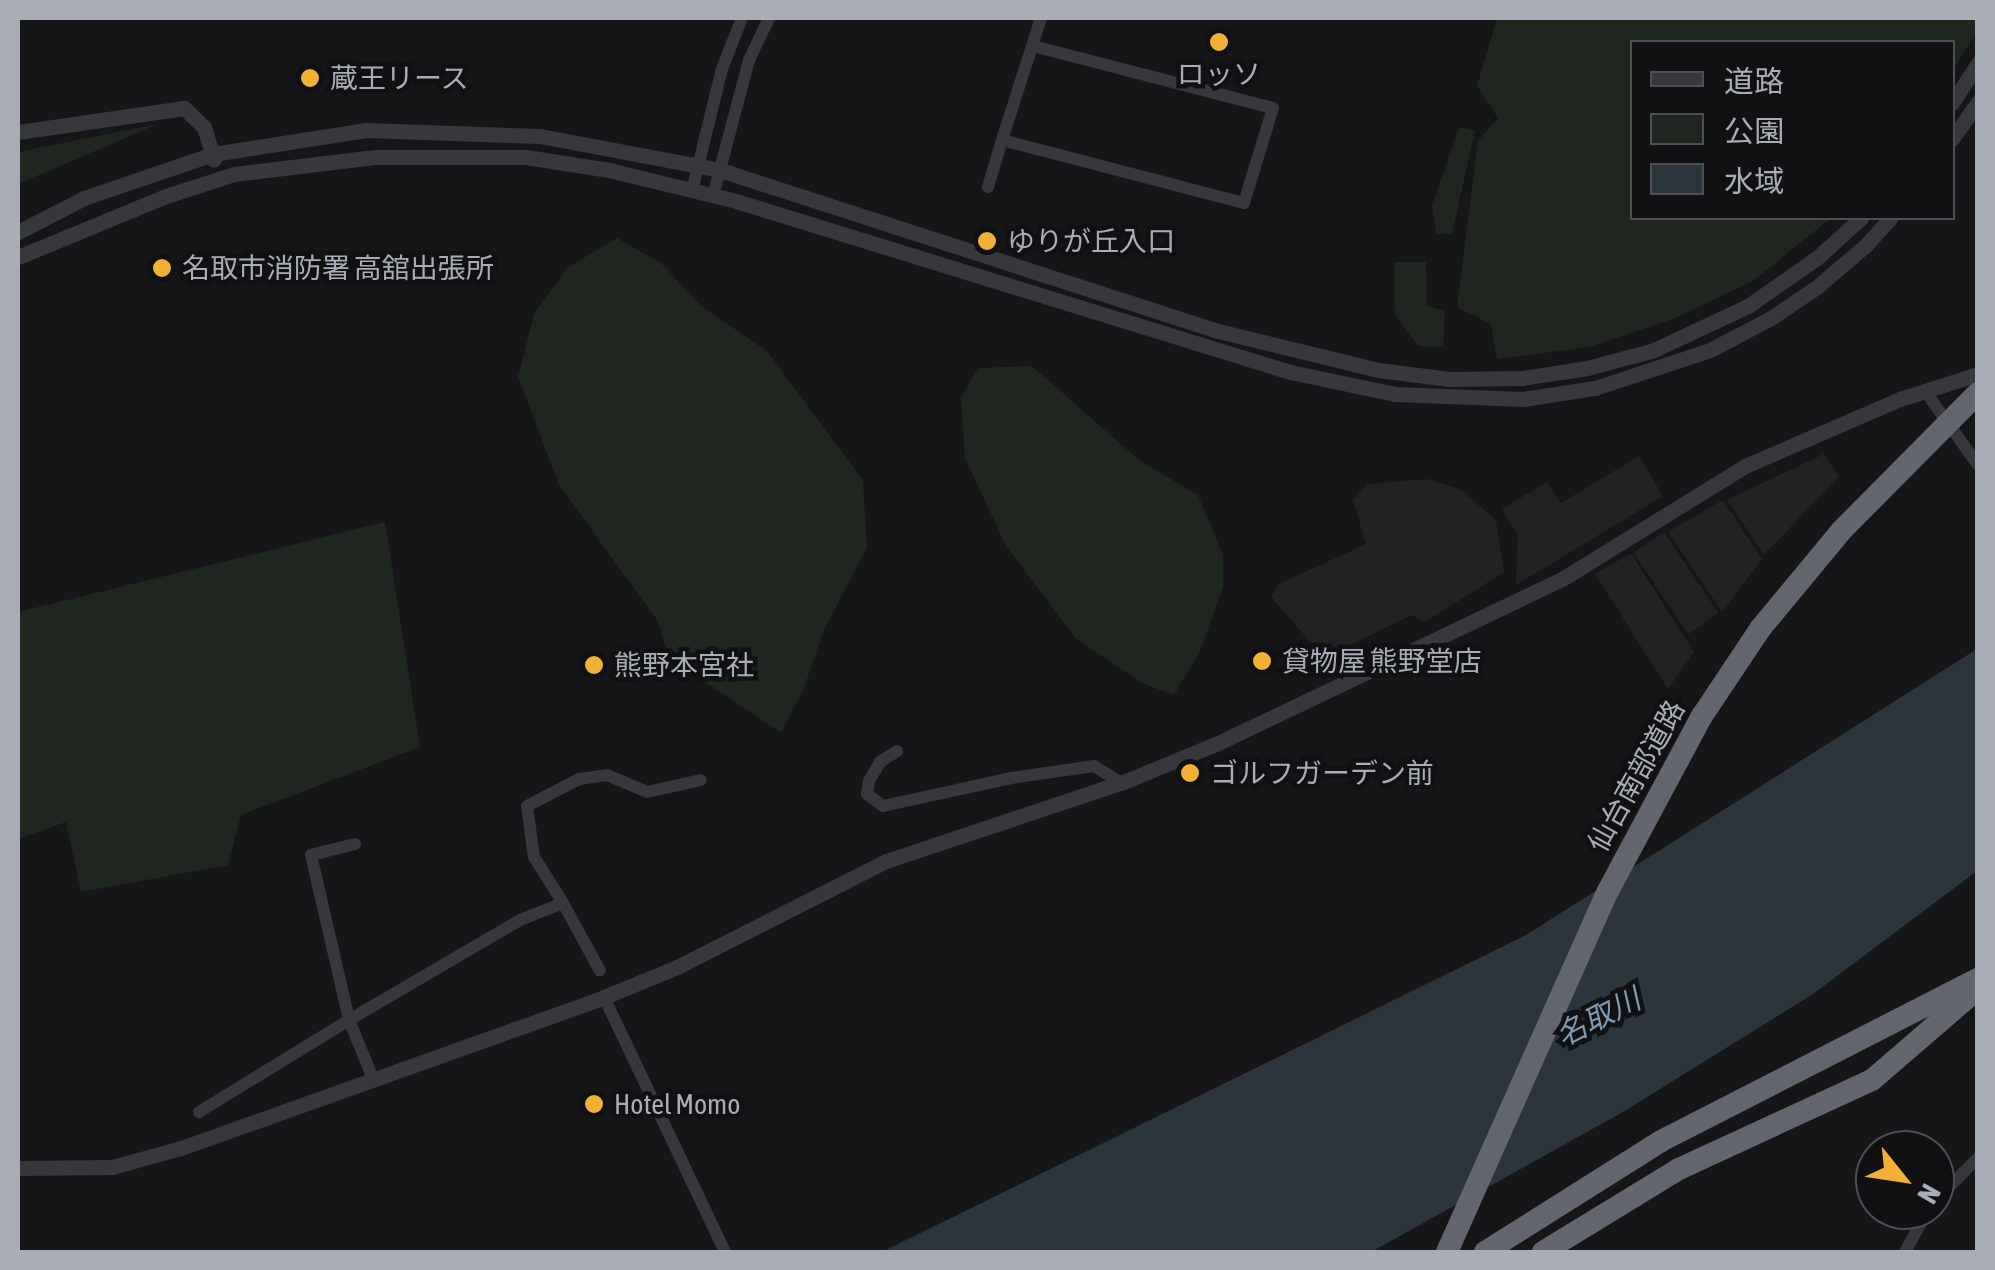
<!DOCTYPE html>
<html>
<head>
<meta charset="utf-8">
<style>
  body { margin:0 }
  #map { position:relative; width:1995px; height:1270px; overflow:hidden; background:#161618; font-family:"Asap Condensed","Noto Sans JP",sans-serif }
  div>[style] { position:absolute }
  .built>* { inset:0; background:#222225; transform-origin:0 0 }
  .green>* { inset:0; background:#1e261f }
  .water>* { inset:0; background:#2c353c }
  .minor>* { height:12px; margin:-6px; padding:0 6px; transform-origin:6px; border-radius:6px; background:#37383d }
  .tertiary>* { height:15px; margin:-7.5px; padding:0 7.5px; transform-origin:7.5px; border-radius:7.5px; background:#37383d }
  .motorway>* { height:22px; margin:-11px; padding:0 11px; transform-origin:11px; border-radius:11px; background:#63666e }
  .motorway-bridge>* { height:22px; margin:-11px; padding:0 11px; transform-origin:11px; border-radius:11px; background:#63666e }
  .dots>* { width:28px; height:28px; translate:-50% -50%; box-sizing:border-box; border:5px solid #111113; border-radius:50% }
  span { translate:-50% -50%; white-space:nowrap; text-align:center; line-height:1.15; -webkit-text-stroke:9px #111113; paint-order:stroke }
  .poi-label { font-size:28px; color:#a8adb8 }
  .left { translate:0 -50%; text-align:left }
  .street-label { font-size:28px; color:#a8adb8 }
  .water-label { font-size:30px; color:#7f9bb3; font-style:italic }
  .frame { position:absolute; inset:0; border:20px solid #a8adb8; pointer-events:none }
  .legend { position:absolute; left:1630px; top:40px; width:325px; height:180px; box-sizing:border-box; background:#111113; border:2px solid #4d4f55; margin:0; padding:12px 18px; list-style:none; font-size:30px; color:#a8adb8 }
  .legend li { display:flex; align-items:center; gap:20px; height:50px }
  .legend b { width:50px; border:2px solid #4d4f55 }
  .north { position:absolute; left:1855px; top:1130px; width:100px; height:100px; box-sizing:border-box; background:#111113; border:2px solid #4d4f55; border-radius:50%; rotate:120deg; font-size:28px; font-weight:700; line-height:40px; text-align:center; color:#a8adb8 }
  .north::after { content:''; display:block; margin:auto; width:35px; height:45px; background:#f2b134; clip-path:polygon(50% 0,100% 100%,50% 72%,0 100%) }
</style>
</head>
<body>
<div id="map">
  <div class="built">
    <div style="clip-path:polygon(1824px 454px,1839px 476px,1764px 555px,1727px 500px)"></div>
    <div style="clip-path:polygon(1639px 456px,1663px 496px,1516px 585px,1518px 536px,1502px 509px,1547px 482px,1561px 503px)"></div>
    <div style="clip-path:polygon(1427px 479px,1459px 489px,1496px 520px,1504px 572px,1425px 622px,1412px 615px,1324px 658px,1271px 597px,1279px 584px,1366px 544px,1353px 500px,1368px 484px)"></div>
    <div style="clip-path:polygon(1723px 500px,1762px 559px,1722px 612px,1668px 532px)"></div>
    <div style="left:1664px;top:532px;width:98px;height:37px;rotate:56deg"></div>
    <div style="clip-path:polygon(1631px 553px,1694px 652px,1668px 689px,1595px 574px)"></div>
  </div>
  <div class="green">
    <div style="clip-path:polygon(1497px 18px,1977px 18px,1978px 30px,1953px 70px,1952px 42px,1632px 42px,1632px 218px,1831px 218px,1753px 281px,1673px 319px,1589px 347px,1497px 359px,1491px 324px,1457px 307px,1478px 141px,1498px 118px,1477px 86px)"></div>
    <div style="clip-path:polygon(158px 124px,18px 184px,18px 152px)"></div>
    <div style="clip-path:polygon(1459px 127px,1475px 130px,1452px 234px,1436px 233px,1432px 206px)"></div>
    <div style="clip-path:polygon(617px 238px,661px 263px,701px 306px,767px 351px,863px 480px,867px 547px,823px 632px,804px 688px,781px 733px,669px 658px,657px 620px,559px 485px,518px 377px,534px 314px,567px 268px)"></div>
    <div style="clip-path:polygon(1394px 262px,1426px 262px,1427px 306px,1445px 311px,1443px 347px,1418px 346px,1395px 315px)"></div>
    <div style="clip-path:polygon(1032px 366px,1140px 461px,1198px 495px,1223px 554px,1223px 587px,1200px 651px,1174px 695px,1142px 683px,1076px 639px,1006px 546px,965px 458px,961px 397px,978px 368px)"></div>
    <div style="clip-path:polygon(385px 522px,420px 747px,241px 815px,228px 865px,81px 892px,66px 822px,18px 839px,18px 612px)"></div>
  </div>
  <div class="water">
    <div style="clip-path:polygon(1977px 649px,1977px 871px,1813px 994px,1623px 1112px,1371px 1252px,882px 1252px,1526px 935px)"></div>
  </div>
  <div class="minor">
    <div style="left:1033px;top:46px;width:248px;rotate:14.5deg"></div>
    <div style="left:1273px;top:108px;width:99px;rotate:107deg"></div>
    <div style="left:1244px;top:203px;width:250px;rotate:-165.4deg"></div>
    <div style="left:1002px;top:140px;width:128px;rotate:-72.3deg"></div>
    <div style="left:988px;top:187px;width:49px;rotate:-73.4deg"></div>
    <div style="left:692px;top:191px;width:126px;rotate:-76.2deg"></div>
    <div style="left:722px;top:69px;width:55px;rotate:-68.6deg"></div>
    <div style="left:713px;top:196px;width:141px;rotate:-75.2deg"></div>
    <div style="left:749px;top:60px;width:47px;rotate:-64.5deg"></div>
    <div style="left:1925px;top:391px;width:91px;rotate:54.4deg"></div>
    <div style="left:897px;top:751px;width:20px;rotate:147deg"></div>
    <div style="left:880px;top:762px;width:22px;rotate:120deg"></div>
    <div style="left:869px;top:781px;width:13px;rotate:99deg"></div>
    <div style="left:867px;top:794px;width:20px;rotate:37deg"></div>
    <div style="left:883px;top:806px;width:131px;rotate:-12.3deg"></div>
    <div style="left:1011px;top:778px;width:84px;rotate:-8.2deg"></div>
    <div style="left:1094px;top:766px;width:32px;rotate:32deg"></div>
    <div style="left:355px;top:844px;width:45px;rotate:166deg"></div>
    <div style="left:311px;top:855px;width:169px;rotate:77deg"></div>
    <div style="left:349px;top:1020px;width:198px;rotate:-30.3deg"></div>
    <div style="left:520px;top:920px;width:46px;rotate:-21.6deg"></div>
    <div style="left:563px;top:903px;width:77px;rotate:61.4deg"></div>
    <div style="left:563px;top:903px;width:54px;rotate:-122.2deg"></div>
    <div style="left:534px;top:857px;width:51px;rotate:-97.8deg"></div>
    <div style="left:527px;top:806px;width:59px;rotate:-27.4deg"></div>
    <div style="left:579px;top:779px;width:28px;rotate:-8deg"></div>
    <div style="left:607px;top:775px;width:43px;rotate:23deg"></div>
    <div style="left:647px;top:792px;width:55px;rotate:-12.5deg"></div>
    <div style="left:604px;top:997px;width:282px;rotate:64.6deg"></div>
    <div style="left:199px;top:1112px;width:176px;rotate:-31.5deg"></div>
    <div style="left:349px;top:1020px;width:66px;rotate:67.7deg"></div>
    <div style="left:1935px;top:1201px;width:61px;rotate:-45deg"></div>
    <div style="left:1905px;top:1252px;width:48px;rotate:-61.3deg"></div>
  </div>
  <div class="tertiary">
    <div style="left:1952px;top:103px;width:48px;rotate:-57deg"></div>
    <div style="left:18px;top:132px;width:168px;rotate:-8.2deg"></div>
    <div style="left:184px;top:108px;width:28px;rotate:44deg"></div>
    <div style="left:204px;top:127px;width:34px;rotate:73deg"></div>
    <div style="left:1952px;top:139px;width:45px;rotate:-54.9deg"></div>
    <div style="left:18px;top:232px;width:74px;rotate:-27.3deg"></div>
    <div style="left:84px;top:198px;width:136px;rotate:-18.8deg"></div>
    <div style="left:213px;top:154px;width:155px;rotate:-8.9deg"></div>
    <div style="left:366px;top:130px;width:174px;rotate:2deg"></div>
    <div style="left:540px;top:136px;width:183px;rotate:10.7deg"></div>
    <div style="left:720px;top:170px;width:523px;rotate:17.92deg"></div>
    <div style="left:1218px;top:331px;width:165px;rotate:13.7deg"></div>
    <div style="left:1378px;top:370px;width:72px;rotate:7.2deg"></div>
    <div style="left:1449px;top:379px;width:73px;rotate:-0.8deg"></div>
    <div style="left:1522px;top:378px;width:66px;rotate:-8.7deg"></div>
    <div style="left:1587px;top:368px;width:69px;rotate:-15deg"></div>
    <div style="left:1654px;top:350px;width:104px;rotate:-25.1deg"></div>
    <div style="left:1748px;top:306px;width:85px;rotate:-35deg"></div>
    <div style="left:1818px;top:257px;width:58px;rotate:-42.2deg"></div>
    <div style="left:18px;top:257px;width:160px;rotate:-22.4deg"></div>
    <div style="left:166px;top:196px;width:71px;rotate:-17.9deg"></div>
    <div style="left:234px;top:174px;width:142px;rotate:-6.9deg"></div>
    <div style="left:375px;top:157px;width:151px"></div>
    <div style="left:526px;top:157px;width:84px;rotate:8.9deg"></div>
    <div style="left:609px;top:170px;width:131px;rotate:13.7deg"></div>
    <div style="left:736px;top:201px;width:580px;rotate:17.15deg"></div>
    <div style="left:1290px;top:372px;width:107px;rotate:11.8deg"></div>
    <div style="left:1395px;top:394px;width:128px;rotate:2.2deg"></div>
    <div style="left:1523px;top:399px;width:73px;rotate:-8.7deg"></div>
    <div style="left:1595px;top:388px;width:121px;rotate:-18.3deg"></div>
    <div style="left:1710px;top:350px;width:69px;rotate:-27.7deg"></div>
    <div style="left:1771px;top:318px;width:57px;rotate:-34.2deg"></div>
    <div style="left:1818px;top:286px;width:63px;rotate:-40.5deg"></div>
    <div style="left:1866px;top:245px;width:36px;rotate:-48deg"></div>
    <div style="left:18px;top:1168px;width:94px;rotate:-0.6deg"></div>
    <div style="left:112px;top:1167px;width:72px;rotate:-15.4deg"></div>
    <div style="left:181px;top:1148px;width:449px;rotate:-19.6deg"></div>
    <div style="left:604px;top:997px;width:79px;rotate:-22.3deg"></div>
    <div style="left:677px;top:967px;width:234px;rotate:-26.9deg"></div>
    <div style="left:886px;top:861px;width:248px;rotate:-18.4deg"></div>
    <div style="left:1121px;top:783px;width:105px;rotate:-22.4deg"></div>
    <div style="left:1218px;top:743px;width:381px;rotate:-25.5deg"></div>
    <div style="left:1562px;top:579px;width:215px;rotate:-31.7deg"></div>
    <div style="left:1745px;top:466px;width:169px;rotate:-23.4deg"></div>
    <div style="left:1900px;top:399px;width:82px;rotate:-17.8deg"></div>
  </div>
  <div class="motorway">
    <div style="left:1485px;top:1252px;width:208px;rotate:-32.2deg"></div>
    <div style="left:1661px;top:1141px;width:356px;rotate:-27.1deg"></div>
    <div style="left:1543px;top:1252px;width:159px;rotate:-31.4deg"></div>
    <div style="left:1679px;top:1169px;width:213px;rotate:-24.8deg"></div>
    <div style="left:1872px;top:1080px;width:136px;rotate:-40.8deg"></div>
  </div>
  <div class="motorway-bridge">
    <div style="left:1447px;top:1252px;width:395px;rotate:-66deg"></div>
    <div style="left:1608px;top:891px;width:199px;rotate:-61.8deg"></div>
    <div style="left:1702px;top:716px;width:105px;rotate:-56.3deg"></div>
    <div style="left:1760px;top:629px;width:127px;rotate:-50.4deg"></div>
    <div style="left:1841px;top:531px;width:194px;rotate:-45.2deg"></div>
  </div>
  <div class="dots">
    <div style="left:1219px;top:42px;background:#f2b134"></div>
    <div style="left:310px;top:78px;background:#f2b134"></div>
    <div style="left:987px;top:241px;background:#f2b134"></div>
    <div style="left:162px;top:268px;background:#f2b134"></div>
    <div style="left:1262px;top:661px;background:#f2b134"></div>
    <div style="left:594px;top:665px;background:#f2b134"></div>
    <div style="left:1190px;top:773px;background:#f2b134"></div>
    <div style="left:594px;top:1104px;background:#f2b134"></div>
  </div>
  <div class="poi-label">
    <span style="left:1219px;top:74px">ロッソ</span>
    <span class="left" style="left:330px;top:78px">蔵王リース</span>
    <span class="left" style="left:1007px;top:241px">ゆりが丘入口</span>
    <span class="left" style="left:182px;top:268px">名取市消防署 高舘出張所</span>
    <span class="left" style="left:1282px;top:661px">貸物屋 熊野堂店</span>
    <span class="left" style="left:614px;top:665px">熊野本宮社</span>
    <span class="left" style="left:1210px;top:773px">ゴルフガーデン前</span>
    <span class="left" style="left:614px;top:1104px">Hotel Momo</span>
  </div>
  <div class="street-label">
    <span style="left:1636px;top:776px;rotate:-61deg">仙台南部道路</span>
  </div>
  <div class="water-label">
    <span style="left:1598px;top:1017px;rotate:-27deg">名取川</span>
  </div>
  <div class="frame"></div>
  <ul class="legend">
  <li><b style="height:12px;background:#37383d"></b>道路</li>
  <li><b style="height:28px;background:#1e261f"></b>公園</li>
  <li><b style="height:28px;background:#2c353c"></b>水域</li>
  </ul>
  <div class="north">N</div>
</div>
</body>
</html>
